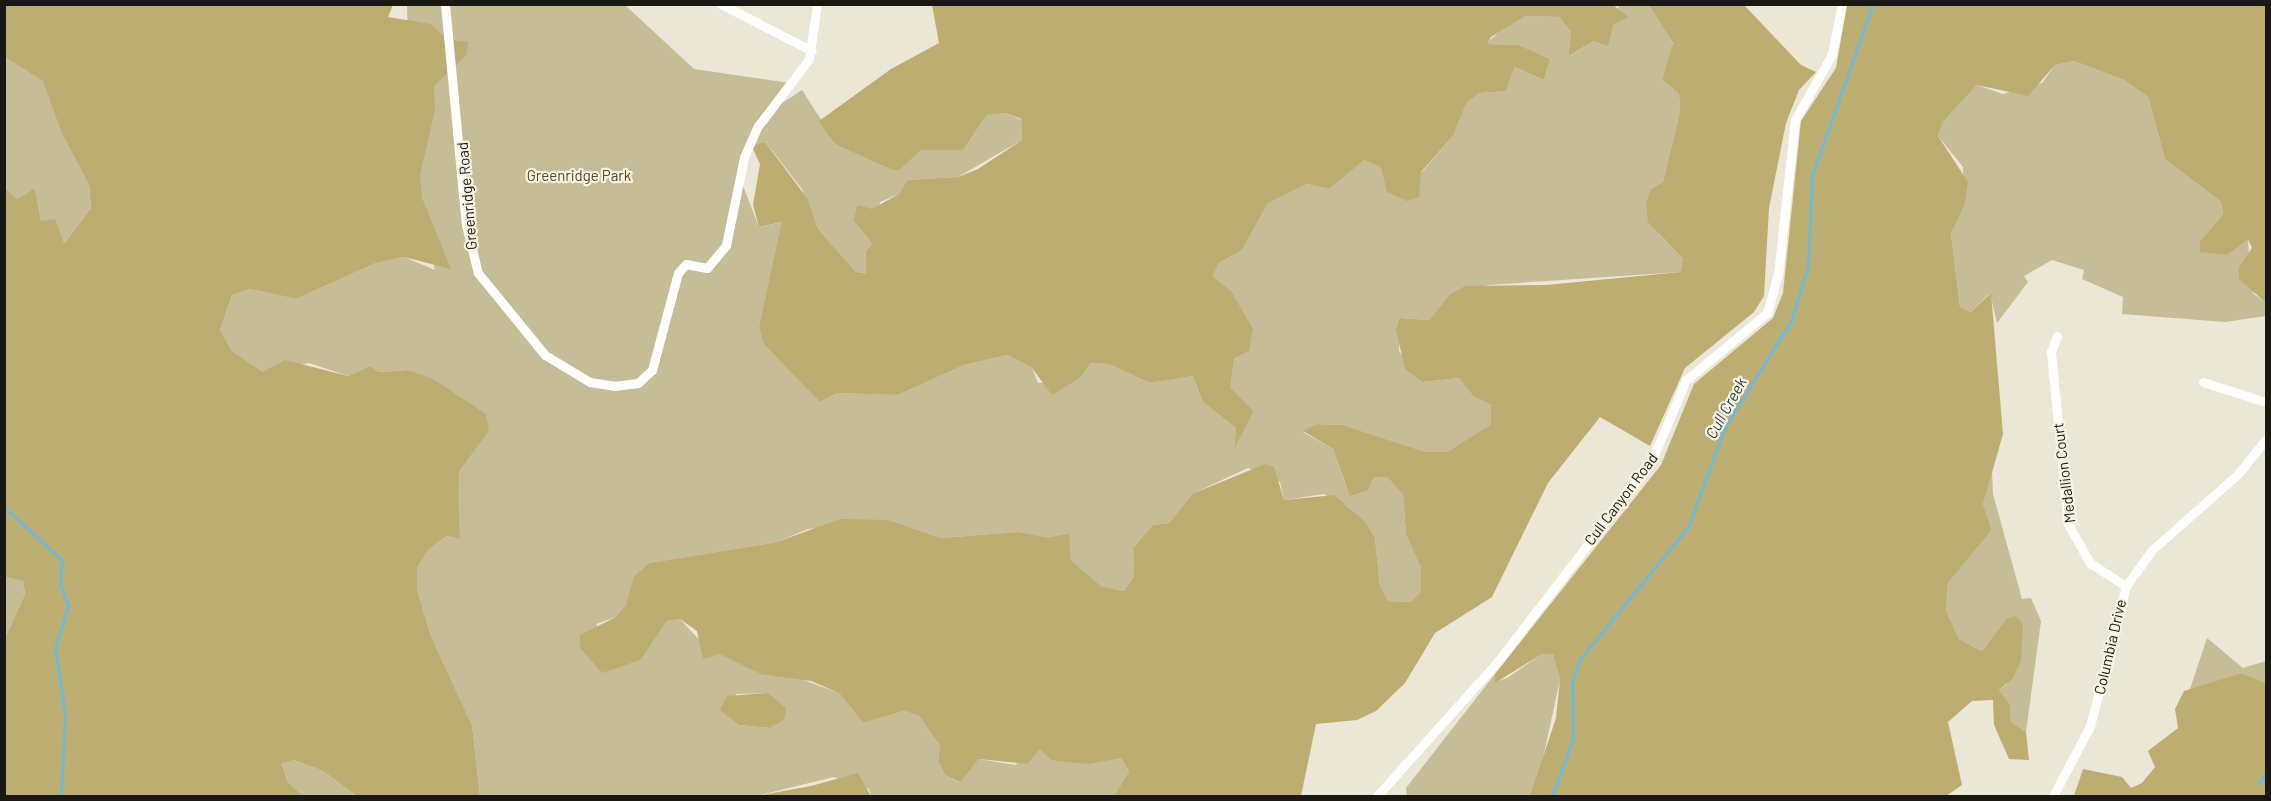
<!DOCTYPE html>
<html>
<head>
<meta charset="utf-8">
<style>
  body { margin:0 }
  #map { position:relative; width:2271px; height:801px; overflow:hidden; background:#eae7d7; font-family:Barlow,sans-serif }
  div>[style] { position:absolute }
  .green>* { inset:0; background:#c5bd95 }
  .forest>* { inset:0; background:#bbae70 }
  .stream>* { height:3px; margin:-1.5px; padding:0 1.5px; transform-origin:1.5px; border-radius:1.5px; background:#72b8d6 }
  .minor>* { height:9px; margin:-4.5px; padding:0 4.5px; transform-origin:4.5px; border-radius:4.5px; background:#fff }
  span { translate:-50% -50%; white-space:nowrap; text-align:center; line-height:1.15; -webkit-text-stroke:4.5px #f8f4e4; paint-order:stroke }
  .park-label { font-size:15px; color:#554b1b }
  .street-label { font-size:15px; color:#191812 }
  .water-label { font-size:16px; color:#1b3c49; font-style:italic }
  .frame { position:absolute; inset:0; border:6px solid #191812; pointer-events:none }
</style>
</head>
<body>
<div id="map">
  <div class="green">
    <div style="clip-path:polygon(evenodd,407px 5px,625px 5px,694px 69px,790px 83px,738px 173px,759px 227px,783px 222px,759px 326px,836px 393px,898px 395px,964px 365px,1008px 355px,1032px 368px,1038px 383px,1080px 378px,1091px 363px,1109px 364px,1150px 383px,1193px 376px,1203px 402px,1236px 428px,1236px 446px,1254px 411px,1230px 387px,1231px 291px,1211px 276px,1219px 263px,1242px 250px,1268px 203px,1283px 191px,1306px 184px,1329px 189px,1363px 160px,1421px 173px,1453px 136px,1467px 102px,1480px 93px,1506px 91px,1515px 67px,1544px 80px,1550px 59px,1519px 45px,1486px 44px,1508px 23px,1525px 16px,1561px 17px,1571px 31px,1570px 56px,1594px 41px,1608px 45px,1619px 6px,1612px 5px,1649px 5px,1666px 31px,1673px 44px,1662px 79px,1679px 94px,1680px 111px,1663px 182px,1651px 189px,1658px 233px,1683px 259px,1682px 272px,1488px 285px,1449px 295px,1429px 320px,1400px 318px,1399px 351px,1423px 382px,1459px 378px,1473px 396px,1491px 405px,1491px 424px,1448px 453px,1426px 452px,1343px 425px,1317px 424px,1303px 432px,1333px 449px,1345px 483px,1368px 490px,1374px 477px,1388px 478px,1403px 495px,1406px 535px,1421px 568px,1421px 591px,1411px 602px,1388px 601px,1380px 586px,1375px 538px,1346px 505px,1324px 494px,1284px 500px,1280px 482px,1248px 468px,1192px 494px,1169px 523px,1153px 525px,1133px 548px,1134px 576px,1124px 591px,1101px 586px,1071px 560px,1068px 533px,1047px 539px,1019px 532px,941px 538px,889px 520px,808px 529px,777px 542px,649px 563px,634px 576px,627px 605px,616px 617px,596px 624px,622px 666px,641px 660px,667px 621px,680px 619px,703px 644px,760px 674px,787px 674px,839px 693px,863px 723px,904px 711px,919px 716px,940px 746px,938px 761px,945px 775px,959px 782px,979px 759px,1015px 765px,1040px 748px,1051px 760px,1121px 758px,1129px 771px,1114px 796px,871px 796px,869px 789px,834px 777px,756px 796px,480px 796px,472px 725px,431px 636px,417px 590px,417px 568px,429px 549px,447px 536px,460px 539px,459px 472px,489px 431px,408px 370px,379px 372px,370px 366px,348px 376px,309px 363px,263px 372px,232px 351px,220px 330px,232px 295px,250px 289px,296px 299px,376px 263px,404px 257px,435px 270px,411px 173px,407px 5px,768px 693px,769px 728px,739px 725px,736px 694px,768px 693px)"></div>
    <div style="clip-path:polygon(5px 57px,43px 80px,61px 132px,89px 185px,91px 208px,64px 244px,41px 221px,35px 188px,17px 199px,5px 188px)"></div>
    <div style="clip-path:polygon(2074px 61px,2124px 80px,2148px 97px,2165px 159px,2221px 202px,2223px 214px,2200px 241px,2248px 239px,2249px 258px,2239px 267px,2254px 294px,2266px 303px,2266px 316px,2225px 322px,2122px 314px,2123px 297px,2082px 279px,2084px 270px,2052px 260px,2024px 276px,2028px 282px,1997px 323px,1990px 293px,1971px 312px,1960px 307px,1951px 234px,1964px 207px,1963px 167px,1938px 136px,1943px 122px,1977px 85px,2003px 94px,2042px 83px,2055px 65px)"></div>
    <div style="clip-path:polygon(802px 90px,838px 146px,892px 170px,900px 170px,921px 150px,963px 150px,987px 115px,1006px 113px,1021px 120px,1022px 140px,958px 177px,907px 180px,899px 194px,880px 202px,873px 244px,866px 250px,867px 273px,856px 272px,818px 229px,802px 189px,774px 153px,765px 142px,751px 145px,782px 103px)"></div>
    <div style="clip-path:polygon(1992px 470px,1993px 494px,2022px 599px,2031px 598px,2041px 621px,2026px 732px,2011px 722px,2010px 704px,1999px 690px,2007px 684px,2006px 619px,1982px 651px,1959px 639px,1946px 610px,1948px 583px,1992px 530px,1983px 504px)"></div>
    <div style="clip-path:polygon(5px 577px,23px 581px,25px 594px,5px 638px)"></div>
    <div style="clip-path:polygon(2207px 638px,2243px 668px,2266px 661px,2266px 683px,2242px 673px,2189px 692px)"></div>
    <div style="clip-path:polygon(1542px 654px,1553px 654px,1560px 680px,1536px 790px,1530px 796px,1407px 796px,1406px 788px,1495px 674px,1495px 682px,1507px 678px)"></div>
    <div style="clip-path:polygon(294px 760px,323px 771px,357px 796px,303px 796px,287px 781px,282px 762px)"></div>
  </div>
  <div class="forest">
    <div style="clip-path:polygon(5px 4px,393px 5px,388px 17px,431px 24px,448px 40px,468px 42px,467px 54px,434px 86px,435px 110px,420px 175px,422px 198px,451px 269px,404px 257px,376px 263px,296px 299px,250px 289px,232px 295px,220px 330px,232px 351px,263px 372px,285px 360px,348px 376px,370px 366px,379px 372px,408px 370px,433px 379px,486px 414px,489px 431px,459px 472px,460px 539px,447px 536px,429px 549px,417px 568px,417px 590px,431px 636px,472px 725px,480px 796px,357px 796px,323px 771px,294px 760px,282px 763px,287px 781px,303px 796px,5px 796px,5px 638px,25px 594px,23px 581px,5px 577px,5px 188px,17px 199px,35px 188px,41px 221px,55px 219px,64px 244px,91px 208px,89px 185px,61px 132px,43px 81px,5px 57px)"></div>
    <div style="clip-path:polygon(1612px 4px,1628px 17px,1614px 24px,1608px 46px,1594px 41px,1569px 56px,1571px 32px,1560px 17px,1525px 16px,1491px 37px,1487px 44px,1519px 45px,1550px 59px,1544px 80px,1515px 67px,1506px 91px,1480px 93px,1467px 102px,1453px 136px,1421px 172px,1419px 197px,1407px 201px,1387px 192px,1381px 167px,1364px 160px,1329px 189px,1306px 184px,1268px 203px,1242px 250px,1219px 263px,1212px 276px,1231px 291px,1253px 329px,1249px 351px,1234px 358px,1230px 387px,1254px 411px,1235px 448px,1236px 428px,1203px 402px,1193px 376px,1150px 383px,1109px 364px,1091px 363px,1080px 378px,1052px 395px,1032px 368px,1008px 355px,964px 365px,898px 395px,836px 393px,820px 402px,764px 344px,759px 326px,782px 222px,759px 227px,753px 205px,760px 164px,751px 145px,765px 142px,807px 198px,818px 229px,856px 272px,866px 273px,866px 250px,873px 244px,854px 221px,857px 205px,872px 209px,899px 194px,907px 180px,958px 177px,978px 169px,1022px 140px,1021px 119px,1006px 113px,987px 115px,963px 150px,921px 150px,900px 170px,892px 170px,838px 146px,828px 135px,819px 121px,891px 69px,939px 43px,932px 5px)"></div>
    <div style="clip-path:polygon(1649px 5px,1744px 5px,1801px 65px,1816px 72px,1799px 90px,1786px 123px,1769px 208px,1764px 296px,1754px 312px,1685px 368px,1650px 446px,1600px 417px,1548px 483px,1492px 597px,1435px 633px,1405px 683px,1376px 711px,1357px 720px,1316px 724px,1301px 796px,1114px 796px,1129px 771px,1121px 758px,1087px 764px,1051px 760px,1040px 749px,1027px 764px,979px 759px,960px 782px,945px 775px,938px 761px,940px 746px,919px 716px,904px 711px,863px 723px,839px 693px,811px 681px,760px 674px,720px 654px,703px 659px,697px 631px,680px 619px,667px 621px,641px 660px,602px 673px,580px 648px,580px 635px,616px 617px,626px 605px,634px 576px,649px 563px,777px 542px,840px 519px,889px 520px,941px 538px,1019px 532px,1047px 538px,1069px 533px,1071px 560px,1101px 586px,1124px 591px,1134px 576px,1133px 548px,1153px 525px,1169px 523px,1192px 494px,1265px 464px,1274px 467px,1284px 500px,1334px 495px,1364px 521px,1375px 538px,1380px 586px,1388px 601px,1411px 602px,1421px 591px,1421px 568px,1406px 535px,1403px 495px,1388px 478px,1374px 477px,1368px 490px,1350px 496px,1333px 449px,1303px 431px,1317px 424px,1343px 425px,1426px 452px,1448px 452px,1491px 424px,1491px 405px,1473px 396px,1459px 378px,1423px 382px,1405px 369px,1396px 330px,1400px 318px,1429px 320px,1449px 295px,1465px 286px,1546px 285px,1681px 272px,1683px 259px,1648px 222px,1646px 203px,1651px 189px,1663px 182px,1680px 111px,1679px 94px,1662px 79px,1673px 43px)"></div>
    <div style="clip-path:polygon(1847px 5px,2266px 5px,2266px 303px,2239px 279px,2239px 267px,2252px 248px,2248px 239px,2227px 255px,2200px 252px,2200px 241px,2223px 214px,2221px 202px,2165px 159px,2148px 97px,2124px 80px,2074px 61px,2055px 65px,2028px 96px,1977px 85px,1943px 122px,1938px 136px,1968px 182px,1964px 207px,1951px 234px,1960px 307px,1971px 312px,1991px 293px,2003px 434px,1983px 504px,1992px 530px,1948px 583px,1946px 610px,1959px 639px,1982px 651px,2006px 619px,2016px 616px,2023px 624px,2021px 661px,2013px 678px,1999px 690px,2010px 704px,2011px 722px,2026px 732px,2029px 760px,2009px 759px,1994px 725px,1993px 700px,1972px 701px,1948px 722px,1962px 785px,1946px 796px,1530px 796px,1556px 718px,1560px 680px,1553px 654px,1542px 654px,1495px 683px,1495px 674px,1661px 465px,1694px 384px,1773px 318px,1783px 293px,1801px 121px,1836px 68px)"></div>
    <div style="clip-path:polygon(2242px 673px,2266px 683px,2266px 796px,2074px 796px,2083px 769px,2122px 777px,2131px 788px,2142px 783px,2155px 767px,2148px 751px,2178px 728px,2175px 709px,2184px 691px)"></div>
    <div style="clip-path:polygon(768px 693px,786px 708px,784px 720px,769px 728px,739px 725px,720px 710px,727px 696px)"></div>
    <div style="clip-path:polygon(858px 773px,871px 796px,756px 796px,811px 786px)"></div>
  </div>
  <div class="stream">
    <div style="left:4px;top:507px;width:79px;rotate:42.4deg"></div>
    <div style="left:62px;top:560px;width:24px;rotate:95deg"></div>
    <div style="left:60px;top:584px;width:23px;rotate:70deg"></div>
    <div style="left:68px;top:606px;width:44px;rotate:107.2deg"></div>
    <div style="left:55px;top:648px;width:68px;rotate:81.5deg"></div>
    <div style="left:65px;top:715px;width:81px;rotate:92.8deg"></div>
    <div style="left:2258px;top:783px;width:12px;rotate:-48deg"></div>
    <div style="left:1552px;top:796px;width:62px;rotate:-70.1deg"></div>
    <div style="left:1573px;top:738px;width:56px;rotate:-91deg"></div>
    <div style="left:1572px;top:682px;width:24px;rotate:-71deg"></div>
    <div style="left:1580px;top:659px;width:171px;rotate:-50.7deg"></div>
    <div style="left:1688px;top:527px;width:107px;rotate:-69.7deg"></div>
    <div style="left:1725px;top:427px;width:125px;rotate:-58.1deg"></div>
    <div style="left:1791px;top:321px;width:58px;rotate:-72.8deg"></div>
    <div style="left:1808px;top:266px;width:91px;rotate:-87.5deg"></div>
    <div style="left:1812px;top:175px;width:182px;rotate:-70.4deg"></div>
  </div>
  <div class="minor">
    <div style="left:445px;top:4px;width:222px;rotate:84.6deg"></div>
    <div style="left:466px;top:225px;width:49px;rotate:76deg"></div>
    <div style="left:478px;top:273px;width:106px;rotate:50.7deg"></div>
    <div style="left:545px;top:355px;width:52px;rotate:31deg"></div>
    <div style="left:590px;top:382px;width:24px;rotate:9deg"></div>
    <div style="left:614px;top:386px;width:24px;rotate:-7deg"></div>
    <div style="left:638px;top:383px;width:19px;rotate:-43deg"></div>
    <div style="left:652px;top:370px;width:100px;rotate:-75deg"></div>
    <div style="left:678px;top:273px;width:12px;rotate:-48deg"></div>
    <div style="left:686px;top:264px;width:21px;rotate:11deg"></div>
    <div style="left:707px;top:268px;width:30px;rotate:-50deg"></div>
    <div style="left:726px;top:245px;width:90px;rotate:-78.4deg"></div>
    <div style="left:744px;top:157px;width:34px;rotate:-66deg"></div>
    <div style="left:758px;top:126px;width:84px;rotate:-52.7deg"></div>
    <div style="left:809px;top:59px;width:56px;rotate:-81.7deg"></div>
    <div style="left:721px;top:4px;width:102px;rotate:27.3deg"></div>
    <div style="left:2057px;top:336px;width:17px;rotate:111deg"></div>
    <div style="left:2051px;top:352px;width:173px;rotate:84.4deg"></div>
    <div style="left:2068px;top:524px;width:45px;rotate:60.6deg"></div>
    <div style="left:2090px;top:563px;width:43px;rotate:32.6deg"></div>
    <div style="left:2203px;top:382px;width:66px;rotate:17.6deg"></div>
    <div style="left:1377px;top:796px;width:181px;rotate:-48.1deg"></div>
    <div style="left:1498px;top:661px;width:251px;rotate:-52.4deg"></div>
    <div style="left:1651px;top:462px;width:89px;rotate:-66.9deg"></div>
    <div style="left:1686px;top:380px;width:105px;rotate:-39.6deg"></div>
    <div style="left:1767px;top:313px;width:41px;rotate:-74.2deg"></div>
    <div style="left:1778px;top:274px;width:155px;rotate:-83.7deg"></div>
    <div style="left:1795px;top:120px;width:76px;rotate:-60.7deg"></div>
    <div style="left:1832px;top:54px;width:51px;rotate:-78.7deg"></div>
    <div style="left:2053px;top:796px;width:79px;rotate:-62.1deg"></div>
    <div style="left:2090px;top:726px;width:145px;rotate:-75.6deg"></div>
    <div style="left:2126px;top:586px;width:44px;rotate:-54.2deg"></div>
    <div style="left:2152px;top:550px;width:115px;rotate:-41.5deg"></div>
    <div style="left:2238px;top:474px;width:45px;rotate:-51.3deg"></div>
  </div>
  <div class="park-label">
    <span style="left:579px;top:176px">Greenridge Park</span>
  </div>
  <div class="street-label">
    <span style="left:467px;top:196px;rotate:-95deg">Greenridge Road</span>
    <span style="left:2064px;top:473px;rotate:-97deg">Medallion Court</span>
    <span style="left:1621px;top:499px;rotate:-53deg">Cull Canyon Road</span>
    <span style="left:2110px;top:647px;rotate:-77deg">Columbia Drive</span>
  </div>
  <div class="water-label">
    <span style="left:1726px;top:408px;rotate:-61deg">Cull Creek</span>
  </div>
  <div class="frame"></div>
</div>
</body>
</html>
